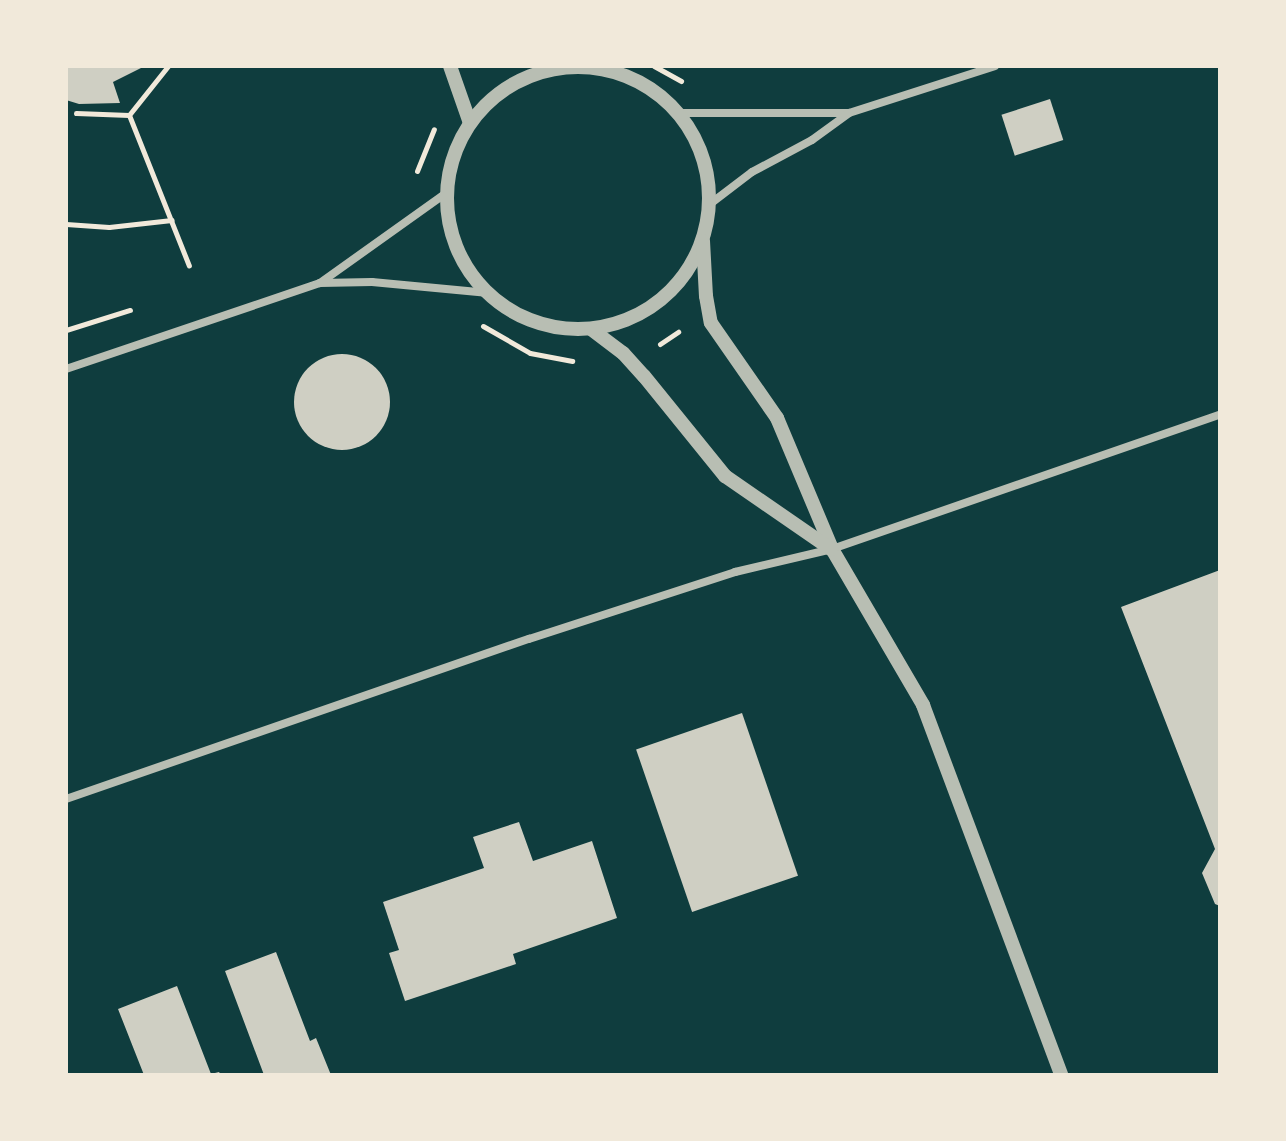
<!DOCTYPE html>
<html>
<head>
<meta charset="utf-8">
<style>
  body { margin:0 }
  #map { position:relative; width:1286px; height:1141px; overflow:hidden; background:#0f3d3e; font-family:"IBM Plex Sans",sans-serif }
  div>[style] { position:absolute }
  .building>* { inset:0; background:#cfcfc3; transform-origin:0 0 }
  .round { border-radius:50% }
  .path>* { height:5px; margin:-2.5px; padding:0 2.5px; transform-origin:2.5px; border-radius:2.5px; background:#f1e9da }
  .minor>* { height:8px; margin:-4px; padding:0 4px; transform-origin:4px; border-radius:4px; background:#b8beb3 }
  .tertiary>* { height:14px; margin:-7px; padding:0 7px; transform-origin:7px; border-radius:7px; background:#b8beb3 }
  .tertiary>.ring { margin:-7px; padding:0; box-sizing:content-box; background:none; border:14px solid #b8beb3; border-radius:50% }
  span { translate:-50% -50%; white-space:nowrap; text-align:center; line-height:1.15; -webkit-text-stroke:6px #f1e9da; paint-order:stroke }
  .frame { position:absolute; inset:0; border:68px solid #f1e9da; pointer-events:none }
</style>
</head>
<body>
<div id="map">
  <div class="building">
    <div style="clip-path:polygon(66px 66px,145px 66px,113px 82px,120px 103px,79px 104px,66px 100px)"></div>
    <div style="left:1050px;top:99px;width:43px;height:51px;rotate:72deg"></div>
    <div class="round" style="left:294px;top:354px;width:96px;height:96px"></div>
    <div style="clip-path:polygon(1220px 570px,1220px 906px,1215px 904px,1202px 873px,1215px 849px,1121px 607px)"></div>
    <div style="left:742px;top:713px;width:172px;height:112px;rotate:71deg"></div>
    <div style="clip-path:polygon(519px 822px,533px 861px,592px 841px,617px 918px,513px 954px,516px 964px,405px 1001px,389px 953px,399px 950px,383px 902px,484px 868px,473px 837px)"></div>
    <div style="clip-path:polygon(276px 952px,310px 1041px,316px 1038px,331px 1075px,264px 1075px,225px 971px)"></div>
    <div style="clip-path:polygon(177px 986px,211px 1074px,219px 1072px,221px 1075px,144px 1075px,118px 1009px)"></div>
  </div>
  <div class="path">
    <div style="left:654px;top:66px;width:31px;rotate:29deg"></div>
    <div style="left:76px;top:113px;width:53px;rotate:2.2deg"></div>
    <div style="left:129px;top:115px;width:162px;rotate:68.3deg"></div>
    <div style="left:129px;top:115px;width:63px;rotate:-51.5deg"></div>
    <div style="left:417px;top:171px;width:45px;rotate:-68deg"></div>
    <div style="left:66px;top:224px;width:43px;rotate:4deg"></div>
    <div style="left:109px;top:227px;width:63px;rotate:-6.3deg"></div>
    <div style="left:483px;top:326px;width:54px;rotate:29.9deg"></div>
    <div style="left:530px;top:353px;width:43px;rotate:10.8deg"></div>
    <div style="left:66px;top:330px;width:67px;rotate:-17.4deg"></div>
    <div style="left:660px;top:344px;width:22px;rotate:-34deg"></div>
  </div>
  <div class="minor">
    <div style="left:677px;top:113px;width:171px"></div>
    <div style="left:710px;top:204px;width:53px;rotate:-37.3deg"></div>
    <div style="left:752px;top:172px;width:68px;rotate:-28.1deg"></div>
    <div style="left:812px;top:140px;width:46px;rotate:-36.1deg"></div>
    <div style="left:849px;top:113px;width:153px;rotate:-17.8deg"></div>
    <div style="left:320px;top:283px;width:52px;rotate:-1.1deg"></div>
    <div style="left:372px;top:282px;width:117px;rotate:5.4deg"></div>
    <div style="left:66px;top:369px;width:268px;rotate:-18.7deg"></div>
    <div style="left:320px;top:283px;width:155px;rotate:-35.5deg"></div>
    <div style="left:66px;top:799px;width:490px;rotate:-19.1deg"></div>
    <div style="left:529px;top:639px;width:217px;rotate:-18deg"></div>
    <div style="left:735px;top:572px;width:100px;rotate:-13.3deg"></div>
    <div style="left:832px;top:549px;width:410px;rotate:-19.1deg"></div>
  </div>
  <div class="tertiary">
    <div style="left:450px;top:66px;width:60px;rotate:70.7deg"></div>
    <div class="ring" style="left:447px;top:67px;width:248px;height:248px"></div>
    <div style="left:703px;top:241px;width:55px;rotate:86.9deg"></div>
    <div style="left:706px;top:296px;width:27px;rotate:80deg"></div>
    <div style="left:711px;top:323px;width:116px;rotate:55.2deg"></div>
    <div style="left:777px;top:418px;width:142px;rotate:67.2deg"></div>
    <div style="left:832px;top:549px;width:181px;rotate:59.7deg"></div>
    <div style="left:923px;top:705px;width:395px;rotate:69.5deg"></div>
    <div style="left:591px;top:329px;width:40px;rotate:37deg"></div>
    <div style="left:623px;top:353px;width:31px;rotate:48deg"></div>
    <div style="left:644px;top:376px;width:129px;rotate:51deg"></div>
    <div style="left:725px;top:476px;width:129px;rotate:34.6deg"></div>
  </div>
  <div class="frame"></div>
</div>
</body>
</html>
